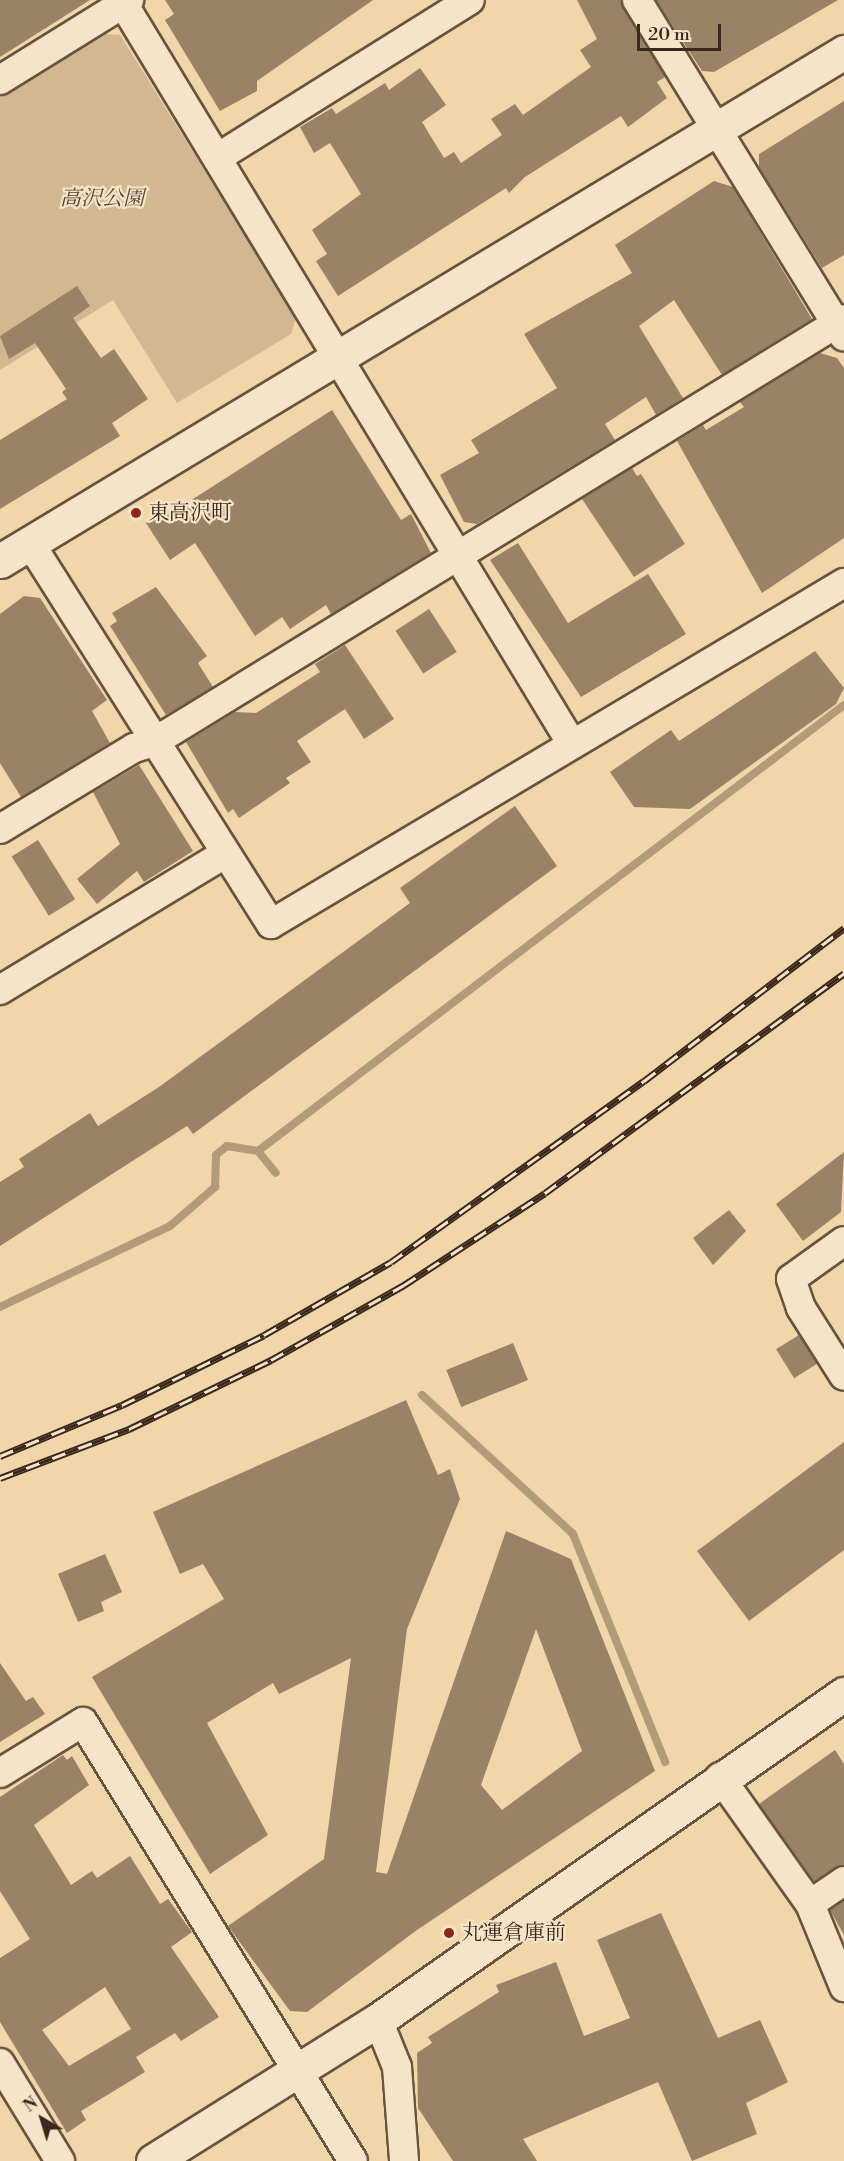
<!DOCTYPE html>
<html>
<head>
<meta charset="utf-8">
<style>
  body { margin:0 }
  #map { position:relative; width:844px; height:2161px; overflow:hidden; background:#f0d6a9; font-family:"Libre Bodoni","Noto Serif JP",serif }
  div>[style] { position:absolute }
  .green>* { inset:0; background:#d1b891 }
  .stream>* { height:8px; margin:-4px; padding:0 4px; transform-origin:4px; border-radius:4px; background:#b29b79 }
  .building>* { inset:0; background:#998265; transform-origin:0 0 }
  .roads { filter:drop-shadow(2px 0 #68543f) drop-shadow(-2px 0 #68543f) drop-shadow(0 2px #68543f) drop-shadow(0 -2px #68543f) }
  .street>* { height:28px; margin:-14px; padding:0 14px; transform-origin:14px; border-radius:14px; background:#f5e4c7 }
  .secondary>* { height:33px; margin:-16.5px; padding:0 16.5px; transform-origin:16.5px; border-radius:16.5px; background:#f5e4c7 }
  .rail>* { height:7px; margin-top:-3.5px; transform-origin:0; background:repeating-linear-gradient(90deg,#f5e4c7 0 14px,#3a281c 0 28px); box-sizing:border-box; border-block:2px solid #3a281c }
  .dots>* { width:16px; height:16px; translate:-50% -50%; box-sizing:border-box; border:3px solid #f5e4c7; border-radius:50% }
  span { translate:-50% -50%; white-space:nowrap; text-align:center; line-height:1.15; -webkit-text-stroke:4.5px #f5e4c7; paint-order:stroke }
  .park-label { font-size:21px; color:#584533; font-style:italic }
  .poi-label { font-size:21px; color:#3a281c }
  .left { translate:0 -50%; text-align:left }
  .north { position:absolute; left:12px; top:2089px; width:60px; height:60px; -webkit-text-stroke:4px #f5e4c7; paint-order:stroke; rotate:322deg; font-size:16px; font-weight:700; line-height:24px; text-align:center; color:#3a281c }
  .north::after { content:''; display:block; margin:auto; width:21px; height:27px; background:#3a281c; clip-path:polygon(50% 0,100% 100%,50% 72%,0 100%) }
  .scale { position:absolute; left:637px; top:24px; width:84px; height:27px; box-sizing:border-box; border:3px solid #3a281c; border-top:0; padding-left:8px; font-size:18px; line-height:21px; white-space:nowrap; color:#3a281c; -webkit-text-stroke:4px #f5e4c7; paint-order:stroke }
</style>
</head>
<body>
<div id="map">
  <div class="green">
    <div style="clip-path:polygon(103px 34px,120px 35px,296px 317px,291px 334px,177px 403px,113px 300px,0 370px,0 97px)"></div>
  </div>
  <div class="stream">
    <div style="left:258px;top:1151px;width:736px;rotate:-37.27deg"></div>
    <div style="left:0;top:1307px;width:188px;rotate:-25.5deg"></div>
    <div style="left:170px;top:1226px;width:60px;rotate:-40.9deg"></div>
    <div style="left:215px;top:1187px;width:32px;rotate:-88deg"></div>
    <div style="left:216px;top:1155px;width:14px;rotate:-39deg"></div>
    <div style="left:227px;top:1146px;width:31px;rotate:9deg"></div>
    <div style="left:258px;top:1151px;width:28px;rotate:51deg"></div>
    <div style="left:422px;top:1395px;width:205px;rotate:42.6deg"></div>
    <div style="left:573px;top:1534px;width:246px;rotate:68deg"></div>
  </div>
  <div class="building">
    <div style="clip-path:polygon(0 0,90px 0,0 57px)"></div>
    <div style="clip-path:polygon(165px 0,373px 0,257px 81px,257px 91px,220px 111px,165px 20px,174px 14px)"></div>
    <div style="clip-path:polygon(577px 0,621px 0,665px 77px,657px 82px,667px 98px,628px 127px,621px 116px,525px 177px,509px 193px,506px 188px,338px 296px,316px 261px,327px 254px,312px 230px,361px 194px,330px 143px,314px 153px,300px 127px,332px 108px,336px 114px,385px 83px,389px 90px,420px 68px,446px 105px,422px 122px,444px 158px,454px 152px,461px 163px,502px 135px,491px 119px,515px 104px,523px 115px,591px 67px,580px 50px,597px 39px)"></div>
    <div style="clip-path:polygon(656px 0,838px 0,714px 72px,702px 71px)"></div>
    <div style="clip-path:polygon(844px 101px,844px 255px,822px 268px,759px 167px,759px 154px)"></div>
    <div style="clip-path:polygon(714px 181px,733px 187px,812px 319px,722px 375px,674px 300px,639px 326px,683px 398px,656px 415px,646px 397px,605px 424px,615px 440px,477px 524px,464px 522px,440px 475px,479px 453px,471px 440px,557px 388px,524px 334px,632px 273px,615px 245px)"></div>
    <div style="clip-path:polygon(77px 286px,90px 306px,73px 318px,101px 358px,114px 349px,148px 399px,112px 423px,120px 436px,0 509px,0 440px,67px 399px,62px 392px,66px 389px,35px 343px,9px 359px,0 336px)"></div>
    <div style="clip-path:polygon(820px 353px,837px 358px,844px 368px,844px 538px,762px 593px,677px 441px,703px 425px,706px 430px,744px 407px,740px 402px)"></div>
    <div style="clip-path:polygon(332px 410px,401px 520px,411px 514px,431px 553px,331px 614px,326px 605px,290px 629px,282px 617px,255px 636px,195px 543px,170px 560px,146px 523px,165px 511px,168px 515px)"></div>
    <div style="clip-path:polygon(632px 468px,637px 476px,641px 474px,685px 544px,634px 577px,582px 499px)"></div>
    <div style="clip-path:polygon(518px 543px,568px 623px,648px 574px,686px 634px,581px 697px,490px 560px)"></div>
    <div style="clip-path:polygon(156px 587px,207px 656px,198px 663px,213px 687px,166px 715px,110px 626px,117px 621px,112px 613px)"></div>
    <div style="clip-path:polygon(24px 596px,40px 598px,107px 700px,92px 711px,110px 743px,21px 797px,0 763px,0 614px)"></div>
    <div style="left:429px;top:609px;width:51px;height:40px;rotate:57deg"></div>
    <div style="clip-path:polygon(345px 645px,394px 719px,364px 739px,345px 709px,297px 741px,311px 762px,286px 778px,290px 783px,239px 818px,233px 809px,228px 813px,186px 742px,235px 712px,256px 713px,320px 672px,315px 664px)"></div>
    <div style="clip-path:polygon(815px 651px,844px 688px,836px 704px,690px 809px,634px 807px,610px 772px,671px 730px,679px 741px)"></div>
    <div style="clip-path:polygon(139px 765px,193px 851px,144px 882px,137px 871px,97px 904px,77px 879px,120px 844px,93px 792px)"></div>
    <div style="clip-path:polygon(515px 806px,557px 866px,193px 1134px,187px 1126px,0 1246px,0 1182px,24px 1167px,19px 1159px,90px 1113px,98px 1126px,159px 1087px,410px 903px,400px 888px)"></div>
    <div style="left:38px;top:840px;width:70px;height:31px;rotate:58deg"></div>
    <div style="clip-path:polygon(844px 1152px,841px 1212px,803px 1241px,776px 1204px)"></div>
    <div style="clip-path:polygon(729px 1210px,746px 1231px,713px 1265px,693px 1238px)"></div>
    <div style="left:799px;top:1335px;width:34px;height:27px;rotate:58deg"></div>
    <div style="left:513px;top:1343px;width:40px;height:72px;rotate:68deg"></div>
    <div style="clip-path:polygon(evenodd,406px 1400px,438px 1475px,450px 1469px,460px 1499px,407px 1629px,376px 1872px,387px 1874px,506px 1531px,571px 1559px,655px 1771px,417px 1930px,307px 2012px,290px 2011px,228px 1926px,324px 1859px,351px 1658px,279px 1694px,273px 1683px,207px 1723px,268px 1835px,210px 1874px,92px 1677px,224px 1599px,203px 1564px,180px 1574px,153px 1512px,406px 1400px,536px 1629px,582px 1751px,502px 1810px,481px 1785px,536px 1629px)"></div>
    <div style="clip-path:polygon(844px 1442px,844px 1550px,749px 1621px,697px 1551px)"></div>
    <div style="clip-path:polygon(105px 1554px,122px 1592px,101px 1602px,104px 1611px,78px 1622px,58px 1574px)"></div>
    <div style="clip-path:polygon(0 1663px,26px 1701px,33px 1697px,45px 1714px,0 1742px)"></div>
    <div style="clip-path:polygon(835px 1750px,844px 1764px,844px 1865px,814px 1881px,759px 1804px)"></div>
    <div style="clip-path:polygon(evenodd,63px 1755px,67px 1760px,72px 1756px,89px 1785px,34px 1825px,71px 1885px,92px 1871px,97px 1878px,130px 1856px,160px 1904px,168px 1899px,192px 1932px,171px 1947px,219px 2017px,181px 2041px,175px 2033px,136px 2057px,145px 2072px,81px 2111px,86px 2120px,67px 2133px,0 2022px,0 1958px,30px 1939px,0 1891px,0 1797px,63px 1755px,105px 1987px,131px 2029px,69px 2066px,42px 2030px,105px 1987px)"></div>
    <div style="clip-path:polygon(844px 1901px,844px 1935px,830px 1910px)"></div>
    <div style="clip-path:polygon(661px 1913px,718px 2038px,760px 2020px,788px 2082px,746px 2103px,757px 2134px,692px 2161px,658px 2082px,523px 2139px,537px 2161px,453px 2161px,418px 2108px,417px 2053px,432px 2043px,428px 2037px,499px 1992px,496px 1985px,556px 1962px,584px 2036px,630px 2018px,597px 1940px)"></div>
  </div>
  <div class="roads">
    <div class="street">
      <div style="left:121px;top:0;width:870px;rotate:58.78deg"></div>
      <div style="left:637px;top:0;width:395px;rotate:58.4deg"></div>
      <div style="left:0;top:80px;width:152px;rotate:-31.8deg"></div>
      <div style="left:217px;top:158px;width:298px;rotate:-32deg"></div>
      <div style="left:30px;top:543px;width:451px;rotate:57.7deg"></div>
      <div style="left:271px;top:924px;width:667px;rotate:-30.76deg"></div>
      <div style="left:0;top:829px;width:157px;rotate:-31.2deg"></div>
      <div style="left:134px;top:748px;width:21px;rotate:-17deg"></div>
      <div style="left:154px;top:742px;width:809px;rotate:-31.51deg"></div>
      <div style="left:0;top:990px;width:263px;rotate:-31.2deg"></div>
      <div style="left:844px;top:1241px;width:65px;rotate:144.4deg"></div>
      <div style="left:791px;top:1279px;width:31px;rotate:71deg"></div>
      <div style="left:801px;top:1308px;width:80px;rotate:57.7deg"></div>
      <div style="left:0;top:1773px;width:97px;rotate:-31.6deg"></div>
      <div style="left:83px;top:1722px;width:515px;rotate:58.41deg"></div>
      <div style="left:720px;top:1777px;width:156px;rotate:54.7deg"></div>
      <div style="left:810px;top:1904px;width:90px;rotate:67.7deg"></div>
      <div style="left:810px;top:1904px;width:41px;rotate:-34.1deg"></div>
      <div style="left:378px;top:2020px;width:51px;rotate:68deg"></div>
      <div style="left:397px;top:2067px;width:94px;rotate:85.7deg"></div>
      <div style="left:0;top:2063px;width:115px;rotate:58.5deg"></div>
    </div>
    <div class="secondary">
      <div style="left:0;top:561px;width:986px;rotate:-31.09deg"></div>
      <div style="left:153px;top:2161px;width:266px;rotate:-32.1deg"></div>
      <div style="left:378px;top:2020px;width:569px;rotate:-34.98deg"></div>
    </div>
  </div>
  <div class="rail">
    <div style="left:0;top:1456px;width:132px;rotate:-22.7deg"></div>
    <div style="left:122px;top:1405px;width:158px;rotate:-26.2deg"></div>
    <div style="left:264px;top:1335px;width:146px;rotate:-29.9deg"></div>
    <div style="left:391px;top:1262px;width:311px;rotate:-35.6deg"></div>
    <div style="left:644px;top:1081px;width:252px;rotate:-37.4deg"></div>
    <div style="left:0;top:1478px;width:138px;rotate:-20.8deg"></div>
    <div style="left:129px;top:1429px;width:158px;rotate:-25.9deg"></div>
    <div style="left:271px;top:1360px;width:153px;rotate:-29.4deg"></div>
    <div style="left:404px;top:1285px;width:168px;rotate:-33.1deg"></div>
    <div style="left:545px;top:1193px;width:371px;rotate:-36.3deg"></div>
  </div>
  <div class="dots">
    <div style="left:136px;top:513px;background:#8f2418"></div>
    <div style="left:449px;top:1933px;background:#8f2418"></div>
  </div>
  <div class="park-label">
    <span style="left:102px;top:199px">高沢公園</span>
  </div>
  <div class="poi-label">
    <span class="left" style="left:148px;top:513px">東高沢町</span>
    <span class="left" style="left:461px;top:1933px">丸運倉庫前</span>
  </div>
  <div class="north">N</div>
  <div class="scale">20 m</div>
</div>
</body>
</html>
